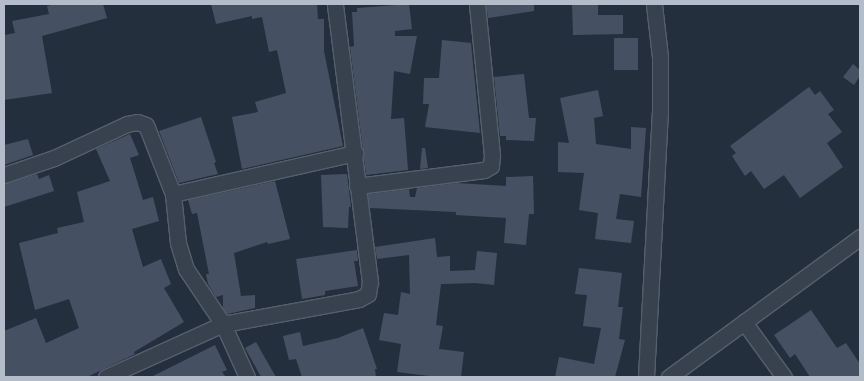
<!DOCTYPE html>
<html>
<head>
<meta charset="utf-8">
<style>
  body { margin:0 }
  #map { position:relative; width:864px; height:381px; overflow:hidden; background:#242f3e; font-family:"Nunito Sans",sans-serif }
  div>[style] { position:absolute }
  .building>* { inset:0; background:#455162; transform-origin:0 0 }
  .roads { filter:drop-shadow(1px 0 #565f6c) drop-shadow(-1px 0 #565f6c) drop-shadow(0 1px #565f6c) drop-shadow(0 -1px #565f6c) }
  .street>* { height:15px; margin:-7.5px; padding:0 7.5px; transform-origin:7.5px; border-radius:7.5px; background:#38414e }
  span { translate:-50% -50%; white-space:nowrap; text-align:center; line-height:1.15; -webkit-text-stroke:4.5px #1d2633; paint-order:stroke }
  .frame { position:absolute; inset:0; border:5px solid #b4bcc9; pointer-events:none }
</style>
</head>
<body>
<div id="map">
  <div class="building">
    <div style="clip-path:polygon(56px 4px,103px 4px,107px 18px,42px 36px,52px 93px,4px 100px,4px 35px,15px 33px,12px 21px,49px 14px,47px 6px)"></div>
    <div style="clip-path:polygon(211px 4px,317px 4px,318px 19px,324px 19px,324px 51px,343px 146px,242px 169px,232px 117px,258px 112px,255px 102px,286px 93px,277px 50px,269px 52px,262px 17px,252px 19px,252px 16px,216px 24px)"></div>
    <div style="clip-path:polygon(409px 4px,412px 29px,395px 31px,395px 36px,417px 36px,410px 74px,394px 71px,391px 119px,404px 118px,408px 170px,366px 175px,350px 47px,354px 46px,352px 12px,357px 12px,357px 8px)"></div>
    <div style="clip-path:polygon(486px 4px,534px 4px,534px 11px,488px 18px)"></div>
    <div style="clip-path:polygon(572px 4px,598px 4px,598px 15px,623px 15px,623px 34px,573px 35px)"></div>
    <div style="left:614px;top:38px;width:24px;height:32px"></div>
    <div style="clip-path:polygon(442px 40px,471px 43px,480px 133px,425px 127px,429px 104px,423px 104px,424px 78px,439px 78px)"></div>
    <div style="clip-path:polygon(853px 64px,860px 70px,860px 76px,854px 85px,843px 77px)"></div>
    <div style="clip-path:polygon(524px 74px,529px 118px,536px 118px,534px 141px,506px 140px,506px 136px,500px 136px,494px 77px)"></div>
    <div style="clip-path:polygon(809px 87px,815px 95px,820px 91px,834px 110px,828px 114px,842px 132px,827px 143px,843px 167px,800px 198px,784px 175px,764px 189px,751px 171px,745px 176px,732px 156px,736px 153px,730px 146px)"></div>
    <div style="clip-path:polygon(598px 90px,603px 116px,594px 118px,596px 144px,631px 149px,631px 127px,646px 128px,641px 197px,620px 194px,616px 219px,634px 221px,631px 243px,595px 239px,598px 213px,579px 210px,584px 173px,558px 172px,558px 142px,569px 143px,560px 98px)"></div>
    <div style="clip-path:polygon(201px 117px,216px 162px,214px 163px,218px 174px,179px 183px,159px 131px)"></div>
    <div style="clip-path:polygon(130px 134px,139px 155px,130px 158px,143px 200px,153px 197px,159px 221px,132px 229px,143px 267px,161px 259px,171px 284px,164px 288px,184px 322px,134px 352px,135px 354px,87px 377px,4px 377px,4px 331px,36px 318px,46px 343px,79px 328px,69px 299px,35px 310px,19px 243px,58px 233px,57px 228px,84px 222px,77px 192px,110px 181px,96px 149px)"></div>
    <div style="clip-path:polygon(28px 139px,33px 155px,4px 165px,4px 145px)"></div>
    <div style="clip-path:polygon(422px 148px,425px 148px,428px 168px,420px 169px)"></div>
    <div style="clip-path:polygon(37px 174px,39px 179px,49px 175px,54px 191px,4px 207px,4px 184px)"></div>
    <div style="clip-path:polygon(347px 174px,351px 207px,349px 207px,348px 228px,323px 227px,321px 175px)"></div>
    <div style="clip-path:polygon(533px 176px,534px 214px,529px 214px,526px 245px,504px 243px,506px 218px,456px 215px,456px 212px,370px 208px,368px 194px,409px 189px,410px 197px,415px 197px,417px 188px,456px 183px,506px 186px,506px 177px)"></div>
    <div style="clip-path:polygon(275px 181px,290px 239px,268px 244px,267px 242px,234px 253px,241px 296px,255px 295px,255px 308px,227px 314px,223px 308px,223px 295px,216px 297px,208px 284px,206px 274px,209px 274px,197px 213px,192px 214px,188px 200px)"></div>
    <div style="clip-path:polygon(435px 238px,437px 257px,450px 256px,450px 271px,475px 270px,477px 251px,497px 253px,494px 285px,475px 283px,441px 284px,436px 325px,443px 326px,439px 349px,464px 352px,461px 377px,437px 377px,397px 372px,401px 344px,379px 340px,384px 313px,398px 315px,401px 292px,410px 294px,409px 255px,377px 259px,375px 247px)"></div>
    <div style="clip-path:polygon(357px 250px,358px 261px,354px 261px,358px 286px,325px 291px,325px 295px,302px 299px,296px 259px)"></div>
    <div style="clip-path:polygon(579px 268px,622px 273px,618px 307px,623px 307px,619px 339px,625px 340px,615px 377px,555px 377px,559px 357px,594px 364px,601px 328px,583px 326px,587px 295px,575px 294px)"></div>
    <div style="clip-path:polygon(811px 310px,837px 348px,846px 343px,860px 364px,860px 377px,810px 377px,795px 354px,790px 358px,774px 335px)"></div>
    <div style="clip-path:polygon(363px 328px,377px 369px,375px 369px,376px 377px,302px 377px,296px 359px,289px 360px,283px 336px,300px 332px,303px 346px,338px 338px)"></div>
    <div style="clip-path:polygon(256px 342px,265px 358px,276px 377px,261px 377px,245px 348px)"></div>
    <div style="clip-path:polygon(215px 345px,227px 370px,222px 372px,226px 377px,151px 377px)"></div>
  </div>
  <div class="roads">
    <div class="street">
      <div style="left:4px;top:175px;width:53px;rotate:-18.8deg"></div>
      <div style="left:54px;top:158px;width:81px;rotate:-25deg"></div>
      <div style="left:127px;top:124px;width:10px;rotate:-11deg"></div>
      <div style="left:137px;top:122px;width:9px;rotate:18deg"></div>
      <div style="left:146px;top:125px;width:74px;rotate:68.6deg"></div>
      <div style="left:173px;top:194px;width:49px;rotate:84.2deg"></div>
      <div style="left:178px;top:243px;width:27px;rotate:73deg"></div>
      <div style="left:186px;top:269px;width:66px;rotate:56.1deg"></div>
      <div style="left:223px;top:324px;width:58px;rotate:65.6deg"></div>
      <div style="left:357px;top:186px;width:128px;rotate:-7.2deg"></div>
      <div style="left:484px;top:170px;width:8px;rotate:-30deg"></div>
      <div style="left:491px;top:166px;width:11px;rotate:-85deg"></div>
      <div style="left:492px;top:155px;width:152px;rotate:-95.7deg"></div>
      <div style="left:173px;top:194px;width:187px;rotate:-12.7deg"></div>
      <div style="left:744px;top:322px;width:68px;rotate:54deg"></div>
      <div style="left:106px;top:377px;width:128px;rotate:-24.4deg"></div>
      <div style="left:223px;top:324px;width:138px;rotate:-10.4deg"></div>
      <div style="left:359px;top:299px;width:10px;rotate:-29deg"></div>
      <div style="left:368px;top:294px;width:12px;rotate:-81deg"></div>
      <div style="left:370px;top:282px;width:280px;rotate:-97.2deg"></div>
      <div style="left:646px;top:377px;width:264px;rotate:-87deg"></div>
      <div style="left:660px;top:113px;width:56px;rotate:-90deg"></div>
      <div style="left:660px;top:57px;width:53px;rotate:-96.5deg"></div>
      <div style="left:669px;top:377px;width:237px;rotate:-36.2deg"></div>
    </div>
  </div>
  <div class="frame"></div>
</div>
</body>
</html>
